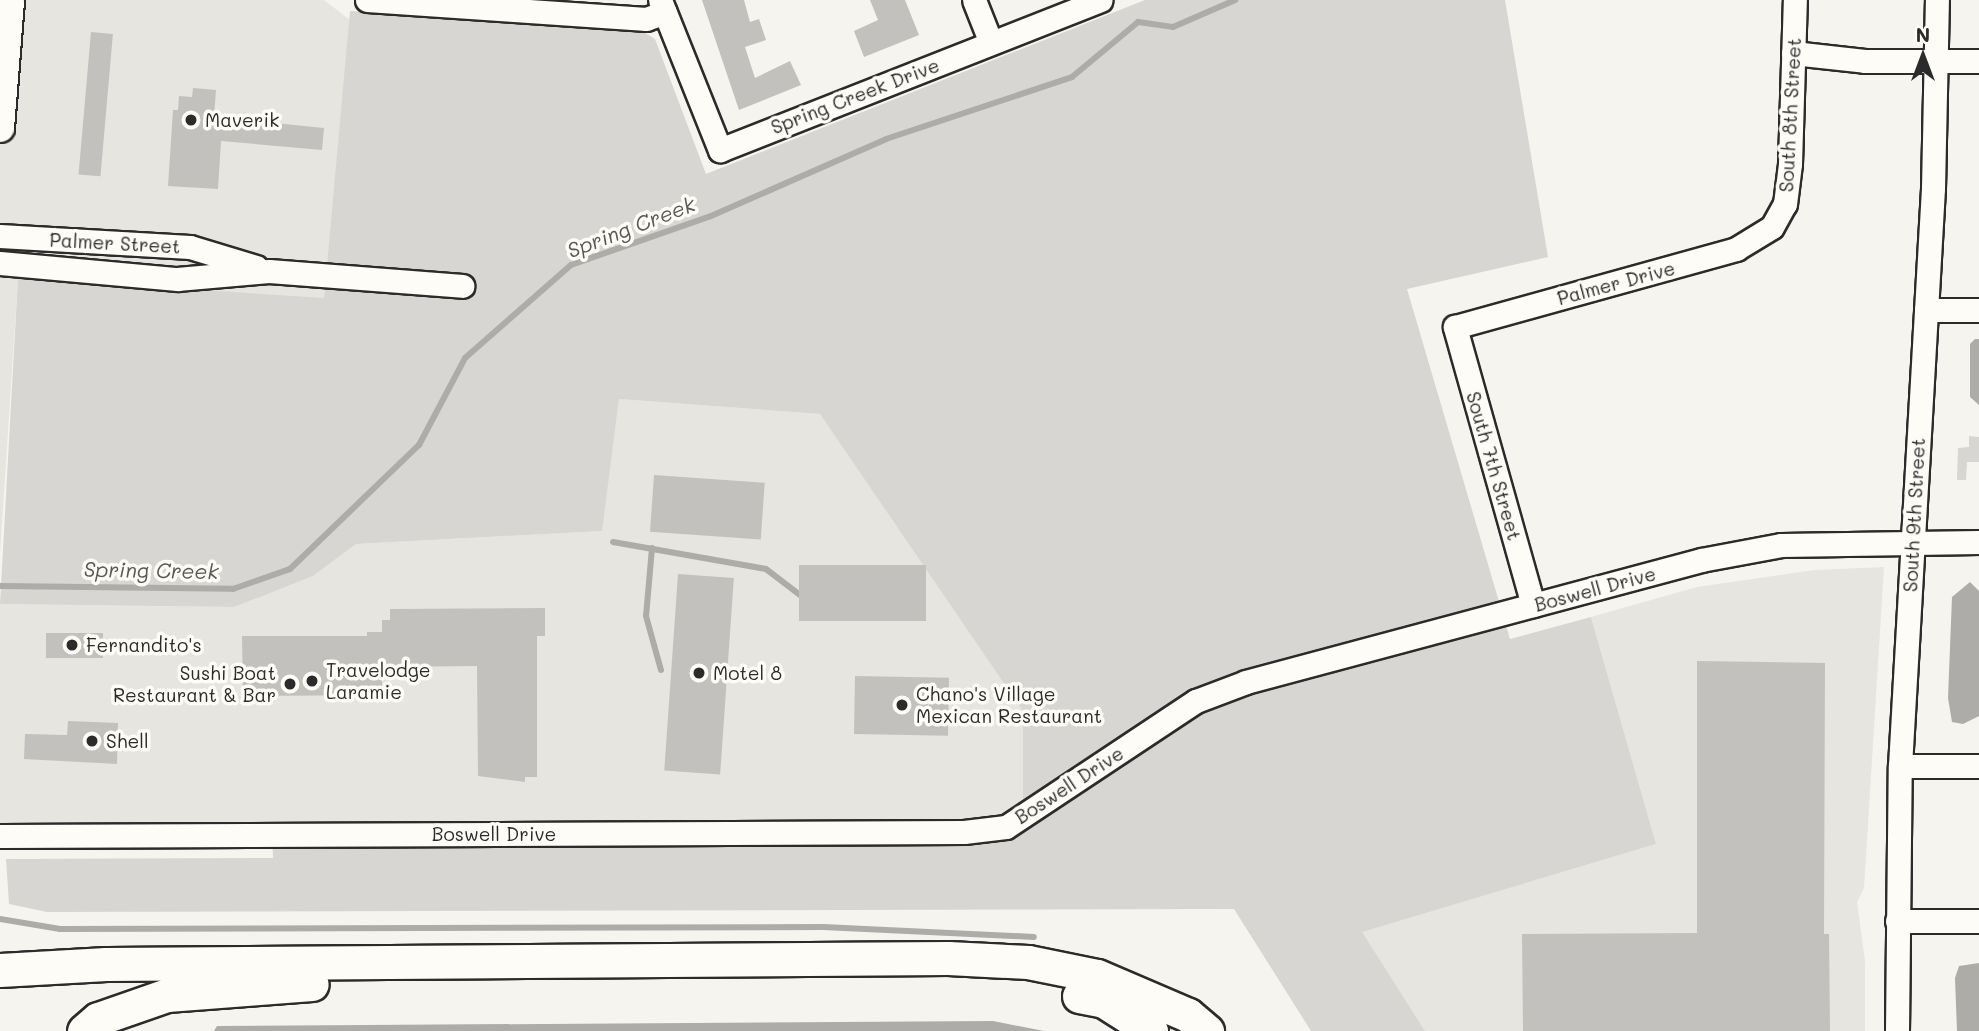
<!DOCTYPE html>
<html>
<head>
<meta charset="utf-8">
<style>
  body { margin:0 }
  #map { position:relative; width:1979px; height:1031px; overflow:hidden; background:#f5f4ef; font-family:Mali,sans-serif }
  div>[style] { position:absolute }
  .built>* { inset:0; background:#e6e5e0 }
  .green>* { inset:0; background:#d7d6d2 }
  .water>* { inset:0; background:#adaca9 }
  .stream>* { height:6px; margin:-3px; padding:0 3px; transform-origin:3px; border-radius:3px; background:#adaca9 }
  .building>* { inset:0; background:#c2c1be; transform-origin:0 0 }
  .roads { filter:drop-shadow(2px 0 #2b2b2b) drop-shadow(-2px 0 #2b2b2b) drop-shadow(0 2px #2b2b2b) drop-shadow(0 -2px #2b2b2b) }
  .minor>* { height:23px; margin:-11.5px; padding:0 11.5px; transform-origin:11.5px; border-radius:11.5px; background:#fdfcf7 }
  .major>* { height:28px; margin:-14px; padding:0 14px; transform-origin:14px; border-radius:14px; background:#fdfcf7 }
  .highway>* { height:33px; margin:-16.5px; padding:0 16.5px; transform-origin:16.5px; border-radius:16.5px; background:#fdfcf7 }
  .dots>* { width:19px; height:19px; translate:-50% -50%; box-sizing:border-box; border:4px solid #fdfcf7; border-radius:50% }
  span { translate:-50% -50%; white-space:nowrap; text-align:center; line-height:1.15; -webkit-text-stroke:7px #fdfcf7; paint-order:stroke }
  .street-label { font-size:19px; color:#2b2b2b }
  .poi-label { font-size:19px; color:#2b2b2b }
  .left { translate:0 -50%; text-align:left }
  .right { translate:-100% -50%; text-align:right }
  .water-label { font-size:21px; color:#585857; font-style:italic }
  .north { position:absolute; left:1888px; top:21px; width:70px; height:70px; -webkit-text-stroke:5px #fdfcf7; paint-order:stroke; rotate:0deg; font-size:19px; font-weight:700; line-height:28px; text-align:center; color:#2b2b2b }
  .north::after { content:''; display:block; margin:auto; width:24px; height:32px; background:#2b2b2b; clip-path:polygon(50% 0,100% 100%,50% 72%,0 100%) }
</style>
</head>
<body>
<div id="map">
  <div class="built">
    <div style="clip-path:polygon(0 0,324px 0,350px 20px,324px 299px,18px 278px,0 554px)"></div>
    <div style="clip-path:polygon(619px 399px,820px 414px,899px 522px,1023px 711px,1023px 816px,1006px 827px,0 836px,0 604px,233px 607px,313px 576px,356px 544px,601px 531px)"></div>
    <div style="clip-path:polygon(1884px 567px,1864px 888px,1857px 902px,1865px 961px,1865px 1031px,1425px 1031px,1361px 932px,1656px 844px,1591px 617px,1697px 587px,1815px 570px)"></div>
  </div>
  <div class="green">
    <div style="clip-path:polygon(1145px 0,1505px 0,1548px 257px,1407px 289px,1510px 639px,1591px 617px,1656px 844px,1362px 932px,1425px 1031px,1311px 1031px,1234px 909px,47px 912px,9px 904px,6px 859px,273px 858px,272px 835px,964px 832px,1023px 816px,1023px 711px,820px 414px,619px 399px,602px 531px,356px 544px,313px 576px,234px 607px,0 604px,18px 278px,324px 298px,350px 11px,642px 31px,655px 39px,706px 174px)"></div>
    <div style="clip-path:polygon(1969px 436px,1979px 437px,1979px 462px,1967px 462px,1966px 480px,1957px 480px,1958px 448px,1969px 447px)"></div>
  </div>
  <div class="water">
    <div style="clip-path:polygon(1975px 339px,1979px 339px,1979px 405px,1970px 397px,1970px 344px)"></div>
    <div style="clip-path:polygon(1970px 582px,1979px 591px,1979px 716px,1963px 724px,1952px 722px,1948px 698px,1952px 597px)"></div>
    <div style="clip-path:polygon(1979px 963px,1979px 1031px,1957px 1031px,1955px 978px,1959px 966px)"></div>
    <div style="clip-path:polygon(993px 1021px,1044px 1031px,214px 1031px,217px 1026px)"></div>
  </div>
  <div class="stream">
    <div style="left:613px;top:542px;width:155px;rotate:10deg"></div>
    <div style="left:766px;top:569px;width:43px;rotate:37.4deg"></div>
    <div style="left:652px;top:548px;width:68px;rotate:95deg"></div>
    <div style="left:646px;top:616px;width:56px;rotate:74.5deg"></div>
    <div style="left:0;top:586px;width:233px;rotate:0.7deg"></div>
    <div style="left:233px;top:589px;width:60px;rotate:-19.3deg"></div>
    <div style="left:290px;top:569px;width:179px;rotate:-43.9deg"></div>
    <div style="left:419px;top:445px;width:98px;rotate:-62.1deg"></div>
    <div style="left:465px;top:358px;width:141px;rotate:-41.3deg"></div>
    <div style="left:571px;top:265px;width:148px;rotate:-19.3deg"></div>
    <div style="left:711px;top:216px;width:191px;rotate:-23.7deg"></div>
    <div style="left:886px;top:139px;width:196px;rotate:-18.4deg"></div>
    <div style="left:1072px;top:77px;width:86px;rotate:-39.8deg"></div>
    <div style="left:1138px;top:22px;width:35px;rotate:8deg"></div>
    <div style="left:1173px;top:27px;width:68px;rotate:-23.5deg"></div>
    <div style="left:0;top:919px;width:61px;rotate:9.5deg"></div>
    <div style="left:60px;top:929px;width:763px;rotate:-0.15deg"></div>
    <div style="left:823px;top:927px;width:211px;rotate:2.7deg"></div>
  </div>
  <div class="building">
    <div style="clip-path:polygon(702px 0,744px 0,750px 22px,759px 19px,766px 40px,745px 47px,755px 78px,790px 61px,801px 85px,739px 110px)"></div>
    <div style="clip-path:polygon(870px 0,905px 0,919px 35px,864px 57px,854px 31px,878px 20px)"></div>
    <div style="left:91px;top:32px;width:22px;height:143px;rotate:5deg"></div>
    <div style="clip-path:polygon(193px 88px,216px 90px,214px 117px,324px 128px,322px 150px,221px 141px,218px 189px,168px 186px,173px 110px,178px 110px,179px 96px,192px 97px)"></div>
    <div style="left:654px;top:475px;width:111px;height:57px;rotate:4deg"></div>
    <div style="left:926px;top:565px;width:56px;height:127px;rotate:90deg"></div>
    <div style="left:678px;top:574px;width:56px;height:197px;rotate:4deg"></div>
    <div style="clip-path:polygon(545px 608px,545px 636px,537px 636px,537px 777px,525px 777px,525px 782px,478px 776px,477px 666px,382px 667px,382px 695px,243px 696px,242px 636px,367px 636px,367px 632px,382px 632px,382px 620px,390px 620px,390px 609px)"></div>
    <div style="left:46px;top:633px;width:57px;height:25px"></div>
    <div style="clip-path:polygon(1697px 661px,1825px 663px,1824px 934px,1829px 934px,1830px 1031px,1523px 1031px,1522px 934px,1697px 933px)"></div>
    <div style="left:855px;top:676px;width:94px;height:58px;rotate:1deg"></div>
    <div style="clip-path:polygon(68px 721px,118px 723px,117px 764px,24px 759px,25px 734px,67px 735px)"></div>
  </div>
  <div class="roads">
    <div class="minor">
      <div style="left:367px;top:0;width:280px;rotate:3.9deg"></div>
      <div style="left:646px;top:19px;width:20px;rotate:-20deg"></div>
      <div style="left:660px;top:0;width:162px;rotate:68.2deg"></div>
      <div style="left:720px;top:150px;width:409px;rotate:-21.5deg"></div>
      <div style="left:974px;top:0;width:46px;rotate:68.4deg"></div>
      <div style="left:1793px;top:53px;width:72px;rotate:6.3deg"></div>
      <div style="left:1865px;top:61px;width:114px"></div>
      <div style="left:0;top:236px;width:190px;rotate:3.3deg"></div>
      <div style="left:190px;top:247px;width:69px;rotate:16.9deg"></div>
      <div style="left:0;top:263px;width:178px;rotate:5.2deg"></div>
      <div style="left:177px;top:279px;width:92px;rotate:-5deg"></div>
      <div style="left:269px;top:271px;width:194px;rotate:4.4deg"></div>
      <div style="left:1926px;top:310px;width:53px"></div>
      <div style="left:1533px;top:605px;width:289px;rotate:-105.7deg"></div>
      <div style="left:1455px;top:327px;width:292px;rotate:-15.5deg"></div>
      <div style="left:1736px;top:249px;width:42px;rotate:-31.4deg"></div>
      <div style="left:1772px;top:227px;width:26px;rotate:-61deg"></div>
      <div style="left:1785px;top:204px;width:40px;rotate:-82.9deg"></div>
      <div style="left:1790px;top:164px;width:164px;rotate:-88.3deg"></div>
      <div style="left:1900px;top:766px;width:79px"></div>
      <div style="left:0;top:836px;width:964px;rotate:-0.24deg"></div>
      <div style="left:964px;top:832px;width:42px;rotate:-6.8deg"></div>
      <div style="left:1006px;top:827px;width:228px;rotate:-33.6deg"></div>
      <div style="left:1196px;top:701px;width:53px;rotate:-20.8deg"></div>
      <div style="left:1246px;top:682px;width:471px;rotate:-15deg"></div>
      <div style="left:1701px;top:560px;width:81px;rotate:-10.6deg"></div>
      <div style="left:1781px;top:545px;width:198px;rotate:-0.9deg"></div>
      <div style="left:1897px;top:921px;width:82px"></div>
      <div style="left:1897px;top:1031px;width:265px;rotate:-89.4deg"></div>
      <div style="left:1900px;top:766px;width:579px;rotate:-86.73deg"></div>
      <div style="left:1933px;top:188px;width:188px;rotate:-88.8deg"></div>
    </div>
    <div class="major">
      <div style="left:0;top:128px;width:128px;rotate:-85.5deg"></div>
    </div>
    <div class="highway">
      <div style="left:0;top:970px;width:106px;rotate:-3.2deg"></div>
      <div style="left:106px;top:964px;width:842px;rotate:-0.41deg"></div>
      <div style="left:948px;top:958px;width:80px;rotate:2.9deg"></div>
      <div style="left:1028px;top:962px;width:70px;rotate:11.5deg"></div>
      <div style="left:1097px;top:976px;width:99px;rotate:23.2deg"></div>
      <div style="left:1188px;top:1015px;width:25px;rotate:40deg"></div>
      <div style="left:1079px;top:996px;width:25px;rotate:11deg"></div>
      <div style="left:1104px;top:1001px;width:56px;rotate:32.6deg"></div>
      <div style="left:84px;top:1031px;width:18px;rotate:-41deg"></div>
      <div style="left:98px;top:1019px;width:73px;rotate:-19.2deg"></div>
      <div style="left:167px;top:995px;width:145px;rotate:-4.3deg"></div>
    </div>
  </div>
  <div class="dots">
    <div style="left:191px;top:120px;background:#2b2b2b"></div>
    <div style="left:72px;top:645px;background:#2b2b2b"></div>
    <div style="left:699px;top:673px;background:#2b2b2b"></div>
    <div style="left:312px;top:681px;background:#2b2b2b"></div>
    <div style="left:290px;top:684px;background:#2b2b2b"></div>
    <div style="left:902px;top:705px;background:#2b2b2b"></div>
    <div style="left:92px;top:741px;background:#2b2b2b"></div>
  </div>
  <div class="street-label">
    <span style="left:855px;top:96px;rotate:-21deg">Spring Creek Drive</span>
    <span style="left:1790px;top:115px;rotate:-87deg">South 8th Street</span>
    <span style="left:115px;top:243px;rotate:3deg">Palmer Street</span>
    <span style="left:1616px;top:283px;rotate:-15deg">Palmer Drive</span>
    <span style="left:1494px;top:466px;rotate:74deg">South 7th Street</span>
    <span style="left:1914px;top:515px;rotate:-87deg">South 9th Street</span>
    <span style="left:1595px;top:589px;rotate:-15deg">Boswell Drive</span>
    <span style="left:1069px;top:785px;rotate:-33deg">Boswell Drive</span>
    <span style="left:494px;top:834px">Boswell Drive</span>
  </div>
  <div class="poi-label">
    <span class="left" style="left:205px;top:120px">Maverik</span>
    <span class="left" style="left:86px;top:645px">Fernandito's</span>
    <span class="left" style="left:326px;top:681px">Travelodge<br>Laramie</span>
    <span class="right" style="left:276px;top:684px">Sushi Boat<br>Restaurant &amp; Bar</span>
    <span class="left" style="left:713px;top:673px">Motel 8</span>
    <span class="left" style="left:916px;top:705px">Chano's Village<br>Mexican Restaurant</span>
    <span class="left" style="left:106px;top:741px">Shell</span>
  </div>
  <div class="water-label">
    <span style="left:631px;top:227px;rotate:-21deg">Spring Creek</span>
    <span style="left:151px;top:570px;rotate:1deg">Spring Creek</span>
  </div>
  <div class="north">N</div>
</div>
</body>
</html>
